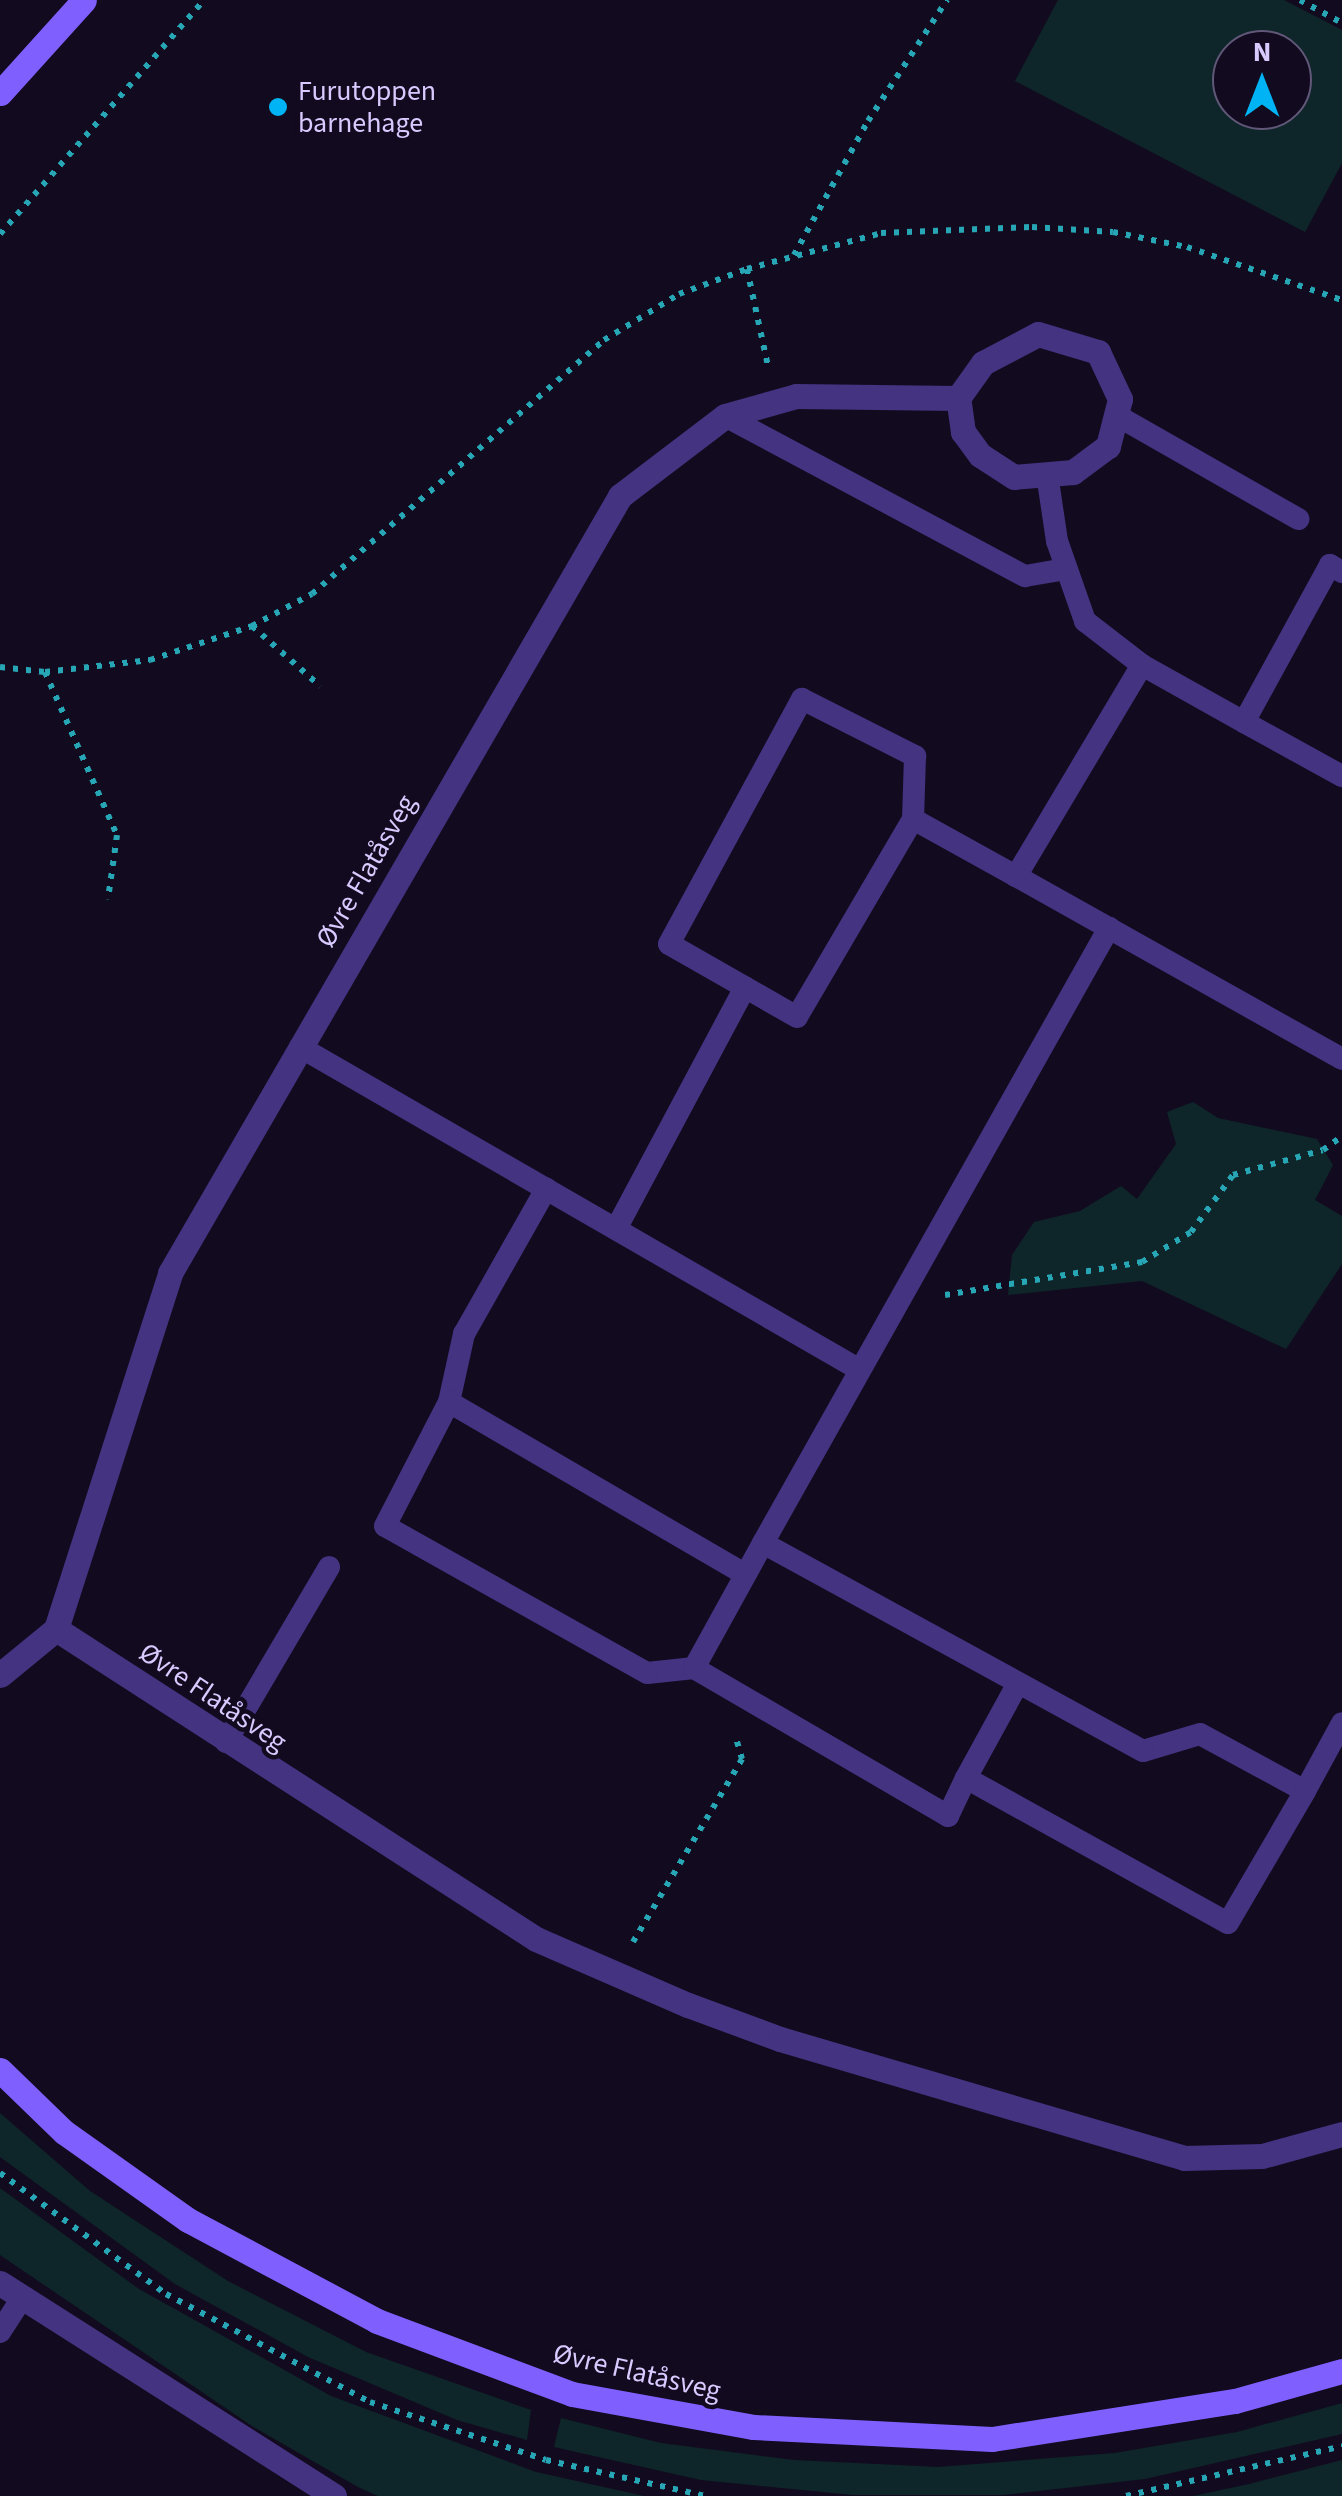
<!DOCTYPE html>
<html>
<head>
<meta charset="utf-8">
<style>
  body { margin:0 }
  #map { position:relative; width:1342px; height:2496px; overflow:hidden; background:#120b1f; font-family:"Source Sans 3",sans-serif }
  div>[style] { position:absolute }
  .green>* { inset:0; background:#0e2629 }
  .path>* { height:6px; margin-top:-3px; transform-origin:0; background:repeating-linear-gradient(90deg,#27a7b6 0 5px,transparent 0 13px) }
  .lane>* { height:22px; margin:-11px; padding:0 11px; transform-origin:11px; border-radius:11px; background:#433381 }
  .street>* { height:25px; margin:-12.5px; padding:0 12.5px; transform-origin:12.5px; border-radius:12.5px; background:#433381 }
  .secondary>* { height:25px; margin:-12.5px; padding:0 12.5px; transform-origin:12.5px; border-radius:12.5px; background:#7f60ff }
  .dots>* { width:28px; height:28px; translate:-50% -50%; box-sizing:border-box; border:5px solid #120b1f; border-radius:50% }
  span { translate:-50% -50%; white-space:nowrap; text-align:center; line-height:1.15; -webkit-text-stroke:9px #120b1f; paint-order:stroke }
  .poi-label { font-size:28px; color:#d8c9ff }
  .left { translate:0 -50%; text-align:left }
  .street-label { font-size:28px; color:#d8c9ff }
  .north { position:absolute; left:1212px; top:30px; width:100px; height:100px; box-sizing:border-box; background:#120b1f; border:2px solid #615779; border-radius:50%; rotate:0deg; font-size:28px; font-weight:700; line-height:40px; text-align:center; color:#d8c9ff }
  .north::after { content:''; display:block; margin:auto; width:35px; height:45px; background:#00b3f4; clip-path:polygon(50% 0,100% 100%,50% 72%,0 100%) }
</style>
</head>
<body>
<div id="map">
  <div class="green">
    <div style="clip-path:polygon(evenodd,1058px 0,1284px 0,1342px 30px,1342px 163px,1305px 232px,1015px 81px,1058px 0,1232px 50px,1292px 50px,1292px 110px,1232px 110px,1232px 50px)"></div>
    <div style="clip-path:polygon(1193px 1102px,1218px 1118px,1317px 1139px,1333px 1165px,1315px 1200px,1342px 1216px,1342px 1264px,1286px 1349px,1142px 1281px,1008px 1295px,1012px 1255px,1034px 1222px,1080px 1211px,1121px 1186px,1137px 1199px,1176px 1144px,1167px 1112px)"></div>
    <div style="clip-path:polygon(0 2113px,90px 2191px,228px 2281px,366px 2352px,531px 2410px,527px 2440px,457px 2420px,308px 2357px,175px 2284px,0 2157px)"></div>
    <div style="clip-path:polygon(0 2188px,139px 2289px,331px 2396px,536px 2472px,644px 2496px,378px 2496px,358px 2487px,252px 2426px,0 2255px)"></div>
    <div style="clip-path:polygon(1342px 2403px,1342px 2434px,1145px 2479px,1003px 2495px,853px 2495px,701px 2480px,554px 2447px,561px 2418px,661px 2443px,794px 2460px,938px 2467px,1115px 2453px,1237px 2432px)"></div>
    <div style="clip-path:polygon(1342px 2460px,1342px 2496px,1193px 2496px,1249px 2484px)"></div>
  </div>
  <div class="path">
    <div style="left:1300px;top:0;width:48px;rotate:28.7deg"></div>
    <div style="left:0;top:234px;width:310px;rotate:-48.9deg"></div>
    <div style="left:794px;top:255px;width:153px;rotate:-61.1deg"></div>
    <div style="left:868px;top:121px;width:145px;rotate:-56.9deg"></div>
    <div style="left:747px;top:269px;width:99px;rotate:77.8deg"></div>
    <div style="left:252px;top:626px;width:91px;rotate:41.4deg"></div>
    <div style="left:0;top:667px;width:45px;rotate:6.3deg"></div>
    <div style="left:45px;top:672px;width:106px;rotate:-6.5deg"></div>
    <div style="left:150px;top:660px;width:108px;rotate:-18.4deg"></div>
    <div style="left:252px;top:626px;width:68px;rotate:-28.1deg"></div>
    <div style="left:312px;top:594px;width:387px;rotate:-41deg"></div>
    <div style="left:604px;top:340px;width:88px;rotate:-31.5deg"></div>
    <div style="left:679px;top:294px;width:72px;rotate:-20.2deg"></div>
    <div style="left:747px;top:269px;width:139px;rotate:-15deg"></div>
    <div style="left:881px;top:233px;width:151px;rotate:-2.3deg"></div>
    <div style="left:1032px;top:227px;width:81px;rotate:3.5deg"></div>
    <div style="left:1113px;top:232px;width:76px;rotate:11.5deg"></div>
    <div style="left:1187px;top:247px;width:164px;rotate:18.9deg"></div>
    <div style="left:45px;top:672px;width:178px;rotate:66.2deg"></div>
    <div style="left:117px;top:835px;width:65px;rotate:98deg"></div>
    <div style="left:945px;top:1295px;width:200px;rotate:-9.5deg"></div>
    <div style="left:1142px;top:1262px;width:57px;rotate:-31.5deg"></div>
    <div style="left:1191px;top:1232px;width:71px;rotate:-53.6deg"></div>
    <div style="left:1233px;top:1175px;width:93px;rotate:-15.5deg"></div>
    <div style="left:1323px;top:1150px;width:24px;rotate:-36deg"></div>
    <div style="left:633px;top:1942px;width:213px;rotate:-59.2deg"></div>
    <div style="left:742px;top:1759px;width:25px;rotate:-106deg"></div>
    <div style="left:0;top:2173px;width:205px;rotate:36.1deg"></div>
    <div style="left:166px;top:2294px;width:231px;rotate:27.9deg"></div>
    <div style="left:370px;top:2402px;width:185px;rotate:18.2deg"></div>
    <div style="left:546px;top:2460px;width:164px;rotate:12.7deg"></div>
    <div style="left:1126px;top:2496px;width:222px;rotate:-13deg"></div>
  </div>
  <div class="lane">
    <div style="left:1116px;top:415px;width:210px;rotate:29.7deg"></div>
    <div style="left:725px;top:416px;width:340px;rotate:28.1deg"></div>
    <div style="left:1025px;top:576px;width:42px;rotate:-9.7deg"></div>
    <div style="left:1047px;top:474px;width:68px;rotate:81.5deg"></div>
    <div style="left:1057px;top:541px;width:85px;rotate:70.7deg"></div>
    <div style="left:1085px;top:621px;width:72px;rotate:37.7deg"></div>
    <div style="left:1142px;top:665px;width:117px;rotate:29.2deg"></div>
    <div style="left:1342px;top:572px;width:14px;rotate:-150deg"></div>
    <div style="left:1330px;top:565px;width:179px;rotate:118.7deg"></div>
    <div style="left:1244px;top:722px;width:112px;rotate:28.9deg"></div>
    <div style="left:1142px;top:665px;width:246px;rotate:120.8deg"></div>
    <div style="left:1016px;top:876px;width:374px;rotate:29.3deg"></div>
    <div style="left:913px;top:819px;width:229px;rotate:120.4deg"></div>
    <div style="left:797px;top:1017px;width:147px;rotate:-150.3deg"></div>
    <div style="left:669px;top:944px;width:279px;rotate:-61.5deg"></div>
    <div style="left:802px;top:699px;width:127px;rotate:26.8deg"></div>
    <div style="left:915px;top:756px;width:63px;rotate:91.8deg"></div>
    <div style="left:913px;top:819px;width:118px;rotate:29deg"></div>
    <div style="left:300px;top:1047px;width:646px;rotate:29.98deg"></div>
    <div style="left:616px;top:1229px;width:274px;rotate:-61.9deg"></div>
    <div style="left:449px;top:1402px;width:70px;rotate:-77.6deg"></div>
    <div style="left:464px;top:1334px;width:167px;rotate:-60.5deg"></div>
    <div style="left:763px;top:1543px;width:706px;rotate:-60.64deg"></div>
    <div style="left:694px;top:1668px;width:47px;rotate:173.9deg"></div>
    <div style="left:647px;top:1673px;width:300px;rotate:-150.7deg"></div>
    <div style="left:385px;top:1526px;width:140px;rotate:-62.7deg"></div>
    <div style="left:449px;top:1402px;width:341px;rotate:30.2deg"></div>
    <div style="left:226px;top:1742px;width:203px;rotate:-59.5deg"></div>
    <div style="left:966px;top:1778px;width:106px;rotate:-61.3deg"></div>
    <div style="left:1305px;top:1791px;width:119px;rotate:-151.5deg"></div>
    <div style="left:1200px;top:1734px;width:59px;rotate:163.4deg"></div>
    <div style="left:1143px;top:1751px;width:433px;rotate:-151.3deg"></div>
    <div style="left:763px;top:1543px;width:143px;rotate:118.9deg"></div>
    <div style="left:694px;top:1668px;width:294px;rotate:30.2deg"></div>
    <div style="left:948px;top:1816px;width:42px;rotate:-64.7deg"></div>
    <div style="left:966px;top:1778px;width:299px;rotate:29deg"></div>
    <div style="left:1228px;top:1923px;width:153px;rotate:-59.7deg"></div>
    <div style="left:1305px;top:1791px;width:77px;rotate:-61.4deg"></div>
    <div style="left:0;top:2332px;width:40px;rotate:-57.1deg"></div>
  </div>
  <div class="street">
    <div style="left:1038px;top:334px;width:63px;rotate:16.7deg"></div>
    <div style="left:1098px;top:352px;width:52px;rotate:64.9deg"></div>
    <div style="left:1120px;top:399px;width:49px;rotate:104.3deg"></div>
    <div style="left:1108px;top:446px;width:44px;rotate:143.4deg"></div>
    <div style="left:1073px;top:472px;width:59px;rotate:175.2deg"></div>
    <div style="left:1014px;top:477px;width:40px;rotate:-147.1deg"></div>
    <div style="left:980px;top:455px;width:29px;rotate:-126deg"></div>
    <div style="left:963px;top:432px;width:34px;rotate:-98deg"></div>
    <div style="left:958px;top:398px;width:43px;rotate:-54.5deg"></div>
    <div style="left:983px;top:363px;width:62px;rotate:-27.8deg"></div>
    <div style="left:56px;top:1629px;width:571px;rotate:32.86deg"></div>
    <div style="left:536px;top:1939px;width:166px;rotate:23.5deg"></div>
    <div style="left:688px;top:2005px;width:98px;rotate:20.3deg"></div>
    <div style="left:780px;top:2039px;width:421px;rotate:16.4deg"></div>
    <div style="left:1184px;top:2158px;width:78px;rotate:-1.5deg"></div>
    <div style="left:1262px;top:2156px;width:83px;rotate:-15.4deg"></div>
    <div style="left:0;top:1675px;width:72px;rotate:-39.4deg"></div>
    <div style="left:56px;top:1629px;width:374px;rotate:-72.2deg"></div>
    <div style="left:170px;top:1273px;width:898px;rotate:-59.92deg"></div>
    <div style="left:620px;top:496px;width:132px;rotate:-37.3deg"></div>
    <div style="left:725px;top:416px;width:74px;rotate:-15.7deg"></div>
    <div style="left:796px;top:396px;width:162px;rotate:0.7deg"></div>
    <div style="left:0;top:2283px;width:396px;rotate:32.5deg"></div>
  </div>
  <div class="secondary">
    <div style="left:0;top:93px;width:125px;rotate:-47.9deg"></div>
    <div style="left:0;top:2070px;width:89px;rotate:44.1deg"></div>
    <div style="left:64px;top:2132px;width:152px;rotate:35.4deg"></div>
    <div style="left:188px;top:2220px;width:214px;rotate:28.1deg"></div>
    <div style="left:377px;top:2321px;width:208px;rotate:20.5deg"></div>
    <div style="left:572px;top:2394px;width:185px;rotate:10.3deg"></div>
    <div style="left:754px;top:2427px;width:238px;rotate:2.9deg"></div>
    <div style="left:992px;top:2439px;width:246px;rotate:-8.9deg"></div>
    <div style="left:1235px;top:2401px;width:111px;rotate:-15.7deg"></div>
  </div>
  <div class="dots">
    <div style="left:278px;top:107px;background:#00b3f4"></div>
  </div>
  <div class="poi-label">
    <span class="left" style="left:298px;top:107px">Furutoppen<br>barnehage</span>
  </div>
  <div class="street-label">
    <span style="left:366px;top:871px;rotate:-60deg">Øvre Flatåsveg</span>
    <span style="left:213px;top:1697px;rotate:34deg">Øvre Flatåsveg</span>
    <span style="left:637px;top:2372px;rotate:13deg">Øvre Flatåsveg</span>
  </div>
  <div class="north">N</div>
</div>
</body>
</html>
